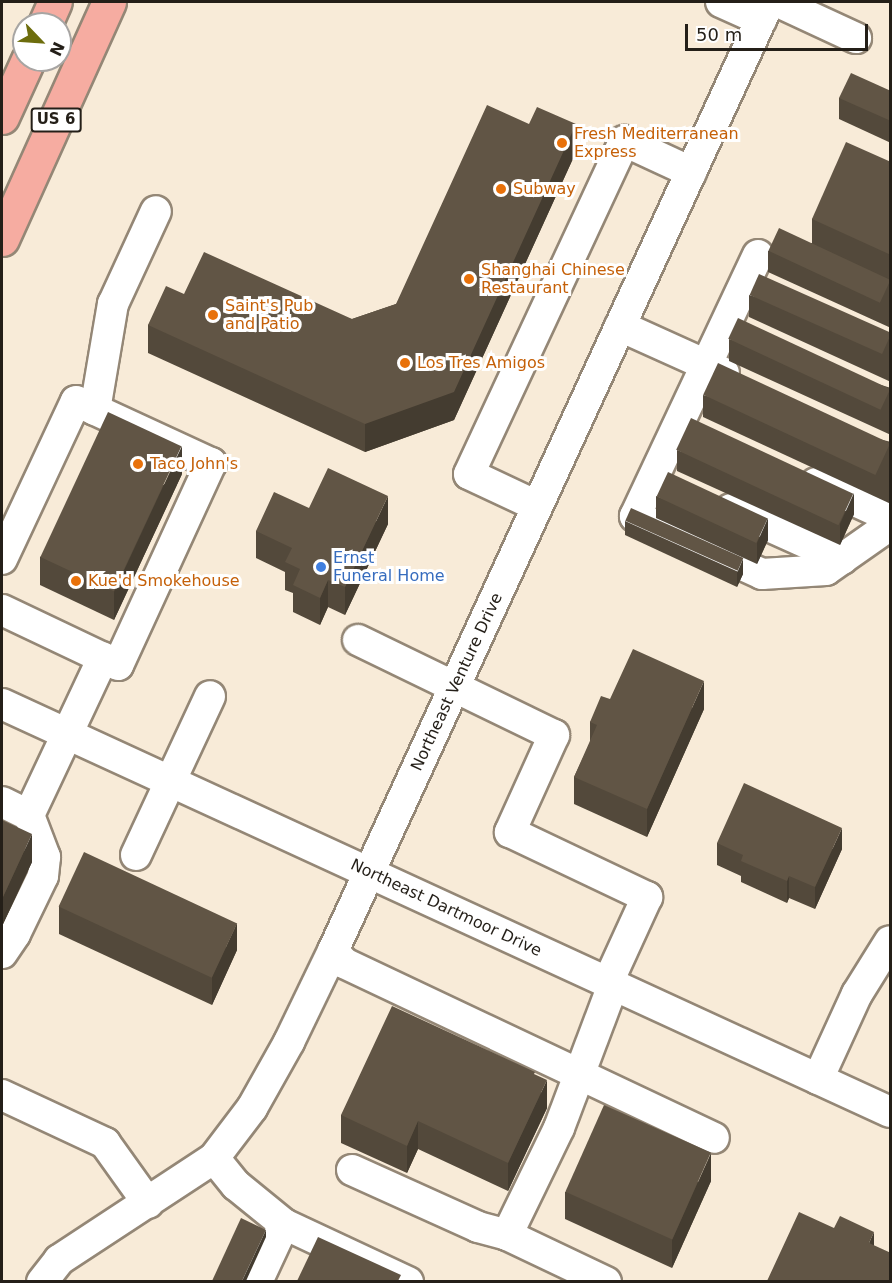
<!DOCTYPE html>
<html>
<head>
<meta charset="utf-8">
<style>
  body { margin:0 }
  #map { position:relative; width:892px; height:1283px; overflow:hidden; background:#f8ebd8; font-family:"DejaVu Sans",sans-serif }
  div>[style] { position:absolute }
  .roads { filter:drop-shadow(2px 0 #948776) drop-shadow(-2px 0 #948776) drop-shadow(0 2px #948776) drop-shadow(0 -2px #948776) }
  .minor>* { height:30px; margin:-15px; padding:0 15px; transform-origin:15px; border-radius:15px; background:#fff }
  .highway>* { height:33px; margin:-16.5px; padding:0 16.5px; transform-origin:16.5px; border-radius:16.5px; background:#f6aca1 }
  .wall>* { inset:0; background:#53493b; transform-origin:0 0 }
  .shaded-wall>* { inset:0; background:#443c30 }
  .building>* { inset:0; background:#615545; transform-origin:0 0 }
  .dots>* { width:16px; height:16px; translate:-50% -50%; box-sizing:border-box; border:3px solid #fff; border-radius:50% }
  span { translate:-50% -50%; white-space:nowrap; text-align:center; line-height:1.15; -webkit-text-stroke:6px #fff; paint-order:stroke }
  .shield-label span { padding:2px 4px; background:#fff; border:2px solid; border-radius:4px; -webkit-text-stroke-width:0 }
  .shield-label { font-size:15px; color:#241f18; font-weight:700 }
  .food-label { font-size:16px; color:#c56008 }
  .left { translate:0 -50%; text-align:left }
  .shop-label { font-size:16px; color:#366cbe }
  .street-label { font-size:16px; color:#241f18 }
  .frame { position:absolute; inset:0; border:3px solid #241f18; pointer-events:none }
  .north { position:absolute; left:12px; top:12px; width:60px; height:60px; box-sizing:border-box; background:#fff; border:2px solid #a7a5a3; border-radius:50%; rotate:115deg; font-size:16px; font-weight:700; line-height:24px; text-align:center; color:#241f18 }
  .north::after { content:''; display:block; margin:auto; width:21px; height:27px; background:#6d6d0d; clip-path:polygon(50% 0,100% 100%,50% 72%,0 100%) }
  .scale { position:absolute; left:685px; top:24px; width:183px; height:27px; box-sizing:border-box; border:3px solid #241f18; border-top:0; padding-left:8px; font-size:18px; line-height:21px; white-space:nowrap; color:#241f18; -webkit-text-stroke:4px #fff; paint-order:stroke }
</style>
</head>
<body>
<div id="map">
  <div class="roads">
    <div class="minor">
      <div style="left:721px;top:2px;width:44px;rotate:24.2deg"></div>
      <div style="left:778px;top:2px;width:86px;rotate:24.8deg"></div>
      <div style="left:758px;top:255px;width:289px;rotate:115.2deg"></div>
      <div style="left:635px;top:516px;width:140px;rotate:24.5deg"></div>
      <div style="left:762px;top:574px;width:64px;rotate:-3.6deg"></div>
      <div style="left:826px;top:570px;width:78px;rotate:-35.1deg"></div>
      <div style="left:620px;top:326px;width:114px;rotate:24.3deg"></div>
      <div style="left:95px;top:410px;width:108px;rotate:-80.4deg"></div>
      <div style="left:113px;top:304px;width:102px;rotate:-65.2deg"></div>
      <div style="left:816px;top:483px;width:81px;rotate:24.7deg"></div>
      <div style="left:537px;top:506px;width:75px;rotate:-154.8deg"></div>
      <div style="left:469px;top:474px;width:367px;rotate:-65deg"></div>
      <div style="left:624px;top:141px;width:74px;rotate:24.8deg"></div>
      <div style="left:731px;top:509px;width:122px;rotate:24.2deg"></div>
      <div style="left:2px;top:559px;width:174px;rotate:-64.9deg"></div>
      <div style="left:76px;top:401px;width:149px;rotate:24.7deg"></div>
      <div style="left:211px;top:463px;width:222px;rotate:114.7deg"></div>
      <div style="left:118px;top:665px;width:128px;rotate:-154.6deg"></div>
      <div style="left:358px;top:640px;width:218px;rotate:25.9deg"></div>
      <div style="left:554px;top:735px;width:107px;rotate:114.4deg"></div>
      <div style="left:510px;top:832px;width:152px;rotate:25.4deg"></div>
      <div style="left:647px;top:897px;width:94px;rotate:114.6deg"></div>
      <div style="left:2px;top:704px;width:977px;rotate:24.68deg"></div>
      <div style="left:2px;top:802px;width:30px;rotate:26deg"></div>
      <div style="left:29px;top:815px;width:45px;rotate:69.1deg"></div>
      <div style="left:45px;top:857px;width:19px;rotate:96deg"></div>
      <div style="left:43px;top:876px;width:64px;rotate:115.8deg"></div>
      <div style="left:15px;top:934px;width:23px;rotate:124deg"></div>
      <div style="left:29px;top:815px;width:174px;rotate:-64.8deg"></div>
      <div style="left:136px;top:855px;width:175px;rotate:-65deg"></div>
      <div style="left:333px;top:951px;width:16px;rotate:47deg"></div>
      <div style="left:344px;top:963px;width:409px;rotate:25.3deg"></div>
      <div style="left:818px;top:1079px;width:94px;rotate:-65.4deg"></div>
      <div style="left:857px;top:994px;width:62px;rotate:-58.1deg"></div>
      <div style="left:2px;top:1095px;width:114px;rotate:25deg"></div>
      <div style="left:105px;top:1143px;width:74px;rotate:54.4deg"></div>
      <div style="left:214px;top:1158px;width:35px;rotate:51deg"></div>
      <div style="left:236px;top:1185px;width:62px;rotate:39.1deg"></div>
      <div style="left:284px;top:1224px;width:64px;rotate:115deg"></div>
      <div style="left:352px;top:1170px;width:138px;rotate:24.3deg"></div>
      <div style="left:478px;top:1227px;width:30px;rotate:15deg"></div>
      <div style="left:284px;top:1224px;width:137px;rotate:25.1deg"></div>
      <div style="left:42px;top:1282px;width:28px;rotate:-52deg"></div>
      <div style="left:59px;top:1260px;width:186px;rotate:-33.3deg"></div>
      <div style="left:214px;top:1158px;width:63px;rotate:-52.8deg"></div>
      <div style="left:252px;top:1108px;width:76px;rotate:-60.7deg"></div>
      <div style="left:289px;top:1042px;width:101px;rotate:-64.2deg"></div>
      <div style="left:333px;top:951px;width:1044px;rotate:-65.32deg"></div>
      <div style="left:606px;top:1282px;width:110px;rotate:-154.6deg"></div>
      <div style="left:507px;top:1235px;width:119px;rotate:-64.1deg"></div>
      <div style="left:559px;top:1128px;width:153px;rotate:-69.3deg"></div>
    </div>
    <div class="highway">
      <div style="left:45px;top:24px;width:24px;rotate:-66deg"></div>
      <div style="left:2px;top:117px;width:63px;rotate:-65.5deg"></div>
      <div style="left:2px;top:239px;width:260px;rotate:-65.7deg"></div>
    </div>
  </div>
  <div class="wall">
    <div style="left:891px;top:10px;width:30px;height:2px;rotate:90deg"></div>
    <div style="clip-path:polygon(891px 91px,891px 143px,839px 119px,839px 98px)"></div>
    <div style="clip-path:polygon(576px 152px,454px 420px,365px 452px,148px 353px,148px 325px,184px 294px,352px 319px,396px 304px)"></div>
    <div style="clip-path:polygon(891px 162px,891px 328px,768px 272px,768px 251px,812px 243px,812px 219px)"></div>
    <div style="clip-path:polygon(749px 295px,891px 334px,891px 382px,749px 317px)"></div>
    <div style="clip-path:polygon(729px 339px,891px 388px,891px 435px,729px 361px)"></div>
    <div style="clip-path:polygon(703px 395px,891px 442px,891px 504px,703px 417px)"></div>
    <div style="clip-path:polygon(677px 450px,854px 514px,840px 545px,677px 471px)"></div>
    <div style="clip-path:polygon(182px 474px,114px 620px,40px 585px,40px 557px)"></div>
    <div style="clip-path:polygon(656px 496px,768px 540px,757px 564px,656px 518px)"></div>
    <div style="clip-path:polygon(309px 508px,388px 524px,345px 615px,328px 607px,320px 625px,293px 612px,293px 593px,285px 590px,285px 572px,256px 558px,256px 531px)"></div>
    <div style="clip-path:polygon(625px 521px,743px 574px,737px 587px,625px 535px)"></div>
    <div style="clip-path:polygon(610px 699px,704px 709px,647px 837px,574px 804px,574px 777px,590px 743px,590px 722px)"></div>
    <div style="clip-path:polygon(2px 820px,32px 862px,3px 924px,2px 924px)"></div>
    <div style="clip-path:polygon(717px 843px,842px 849px,815px 909px,789px 898px,787px 903px,741px 882px,741px 876px,717px 865px)"></div>
    <div style="clip-path:polygon(59px 906px,237px 950px,212px 1005px,59px 934px)"></div>
    <div style="clip-path:polygon(535px 1075px,547px 1108px,508px 1191px,418px 1149px,407px 1173px,341px 1143px,341px 1115px)"></div>
    <div style="clip-path:polygon(711px 1181px,672px 1268px,565px 1219px,565px 1192px)"></div>
  </div>
  <div class="shaded-wall">
    <div style="clip-path:polygon(576px 124px,576px 152px,454px 420px,365px 452px,365px 424px)"></div>
    <div style="clip-path:polygon(182px 446px,182px 474px,114px 620px,114px 592px)"></div>
    <div style="clip-path:polygon(854px 493px,854px 514px,840px 545px,840px 524px)"></div>
    <div style="clip-path:polygon(388px 496px,388px 524px,345px 615px,345px 587px)"></div>
    <div style="clip-path:polygon(768px 518px,768px 540px,757px 564px,757px 543px)"></div>
    <div style="clip-path:polygon(743px 559px,743px 574px,737px 587px,737px 573px)"></div>
    <div style="clip-path:polygon(328px 580px,328px 607px,320px 625px,320px 598px)"></div>
    <div style="clip-path:polygon(704px 681px,704px 709px,647px 837px,647px 809px)"></div>
    <div style="clip-path:polygon(842px 828px,842px 849px,815px 909px,815px 887px)"></div>
    <div style="clip-path:polygon(32px 834px,32px 862px,3px 924px,3px 897px)"></div>
    <div style="clip-path:polygon(789px 876px,789px 898px,787px 903px,787px 881px)"></div>
    <div style="clip-path:polygon(237px 923px,237px 950px,212px 1005px,212px 977px)"></div>
    <div style="clip-path:polygon(547px 1080px,547px 1108px,508px 1191px,508px 1163px)"></div>
    <div style="clip-path:polygon(418px 1121px,418px 1149px,407px 1173px,407px 1146px)"></div>
    <div style="clip-path:polygon(711px 1153px,711px 1181px,672px 1268px,672px 1240px)"></div>
    <div style="clip-path:polygon(266px 1230px,266px 1237px,246px 1281px,242px 1281px)"></div>
    <div style="clip-path:polygon(874px 1232px,874px 1259px,869px 1243px)"></div>
  </div>
  <div class="building">
    <div style="clip-path:polygon(851px 73px,891px 91px,891px 121px,839px 98px)"></div>
    <div style="clip-path:polygon(487px 105px,529px 124px,537px 107px,576px 124px,454px 392px,365px 424px,148px 325px,166px 286px,184px 294px,204px 252px,352px 319px,396px 304px)"></div>
    <div style="clip-path:polygon(846px 142px,891px 162px,891px 255px,812px 219px)"></div>
    <div style="left:779px;top:228px;width:123px;height:25px;rotate:25deg"></div>
    <div style="left:759px;top:274px;width:145px;height:23px;rotate:24deg"></div>
    <div style="left:738px;top:318px;width:168px;height:23px;rotate:25deg"></div>
    <div style="left:718px;top:363px;width:190px;height:35px;rotate:25deg"></div>
    <div style="left:108px;top:412px;width:81px;height:160px;rotate:25deg"></div>
    <div style="left:691px;top:418px;width:179px;height:35px;rotate:25deg"></div>
    <div style="clip-path:polygon(328px 468px,388px 496px,345px 587px,328px 580px,320px 598px,293px 585px,300px 569px,285px 562px,292px 548px,256px 531px,274px 492px,309px 508px)"></div>
    <div style="left:668px;top:472px;width:110px;height:27px;rotate:25deg"></div>
    <div style="left:631px;top:508px;width:123px;height:14px;rotate:24deg"></div>
    <div style="clip-path:polygon(633px 649px,704px 681px,647px 809px,574px 777px,597px 725px,590px 722px,601px 696px,610px 699px)"></div>
    <div style="clip-path:polygon(744px 783px,842px 828px,815px 887px,789px 876px,787px 881px,741px 861px,743px 855px,717px 843px)"></div>
    <div style="clip-path:polygon(2px 820px,32px 834px,3px 897px,2px 896px)"></div>
    <div style="left:84px;top:852px;width:169px;height:60px;rotate:25deg"></div>
    <div style="clip-path:polygon(392px 1006px,535px 1072px,534px 1074px,547px 1080px,508px 1163px,418px 1121px,407px 1146px,341px 1115px)"></div>
    <div style="left:604px;top:1105px;width:117px;height:95px;rotate:24deg"></div>
    <div style="clip-path:polygon(799px 1212px,834px 1228px,840px 1216px,874px 1232px,869px 1243px,891px 1253px,891px 1281px,767px 1281px)"></div>
    <div style="clip-path:polygon(241px 1218px,266px 1230px,242px 1281px,212px 1281px)"></div>
    <div style="clip-path:polygon(318px 1237px,401px 1275px,398px 1281px,297px 1281px)"></div>
  </div>
  <div class="dots">
    <div style="left:562px;top:143px;background:#e8710a"></div>
    <div style="left:501px;top:189px;background:#e8710a"></div>
    <div style="left:469px;top:279px;background:#e8710a"></div>
    <div style="left:213px;top:315px;background:#e8710a"></div>
    <div style="left:405px;top:363px;background:#e8710a"></div>
    <div style="left:138px;top:464px;background:#e8710a"></div>
    <div style="left:321px;top:567px;background:#3f7fe0"></div>
    <div style="left:76px;top:581px;background:#e8710a"></div>
  </div>
  <div class="shield-label">
    <span style="left:56px;top:120px">US 6</span>
  </div>
  <div class="food-label">
    <span class="left" style="left:574px;top:143px">Fresh Mediterranean<br>Express</span>
    <span class="left" style="left:513px;top:189px">Subway</span>
    <span class="left" style="left:481px;top:279px">Shanghai Chinese<br>Restaurant</span>
    <span class="left" style="left:225px;top:315px">Saint's Pub<br>and Patio</span>
    <span class="left" style="left:417px;top:363px">Los Tres Amigos</span>
    <span class="left" style="left:150px;top:464px">Taco John's</span>
    <span class="left" style="left:88px;top:581px">Kue'd Smokehouse</span>
  </div>
  <div class="shop-label">
    <span class="left" style="left:333px;top:567px">Ernst<br>Funeral Home</span>
  </div>
  <div class="street-label">
    <span style="left:457px;top:682px;rotate:-65deg">Northeast Venture Drive</span>
    <span style="left:446px;top:908px;rotate:25deg">Northeast Dartmoor Drive</span>
  </div>
  <div class="frame"></div>
  <div class="north">N</div>
  <div class="scale">50 m</div>
</div>
</body>
</html>
